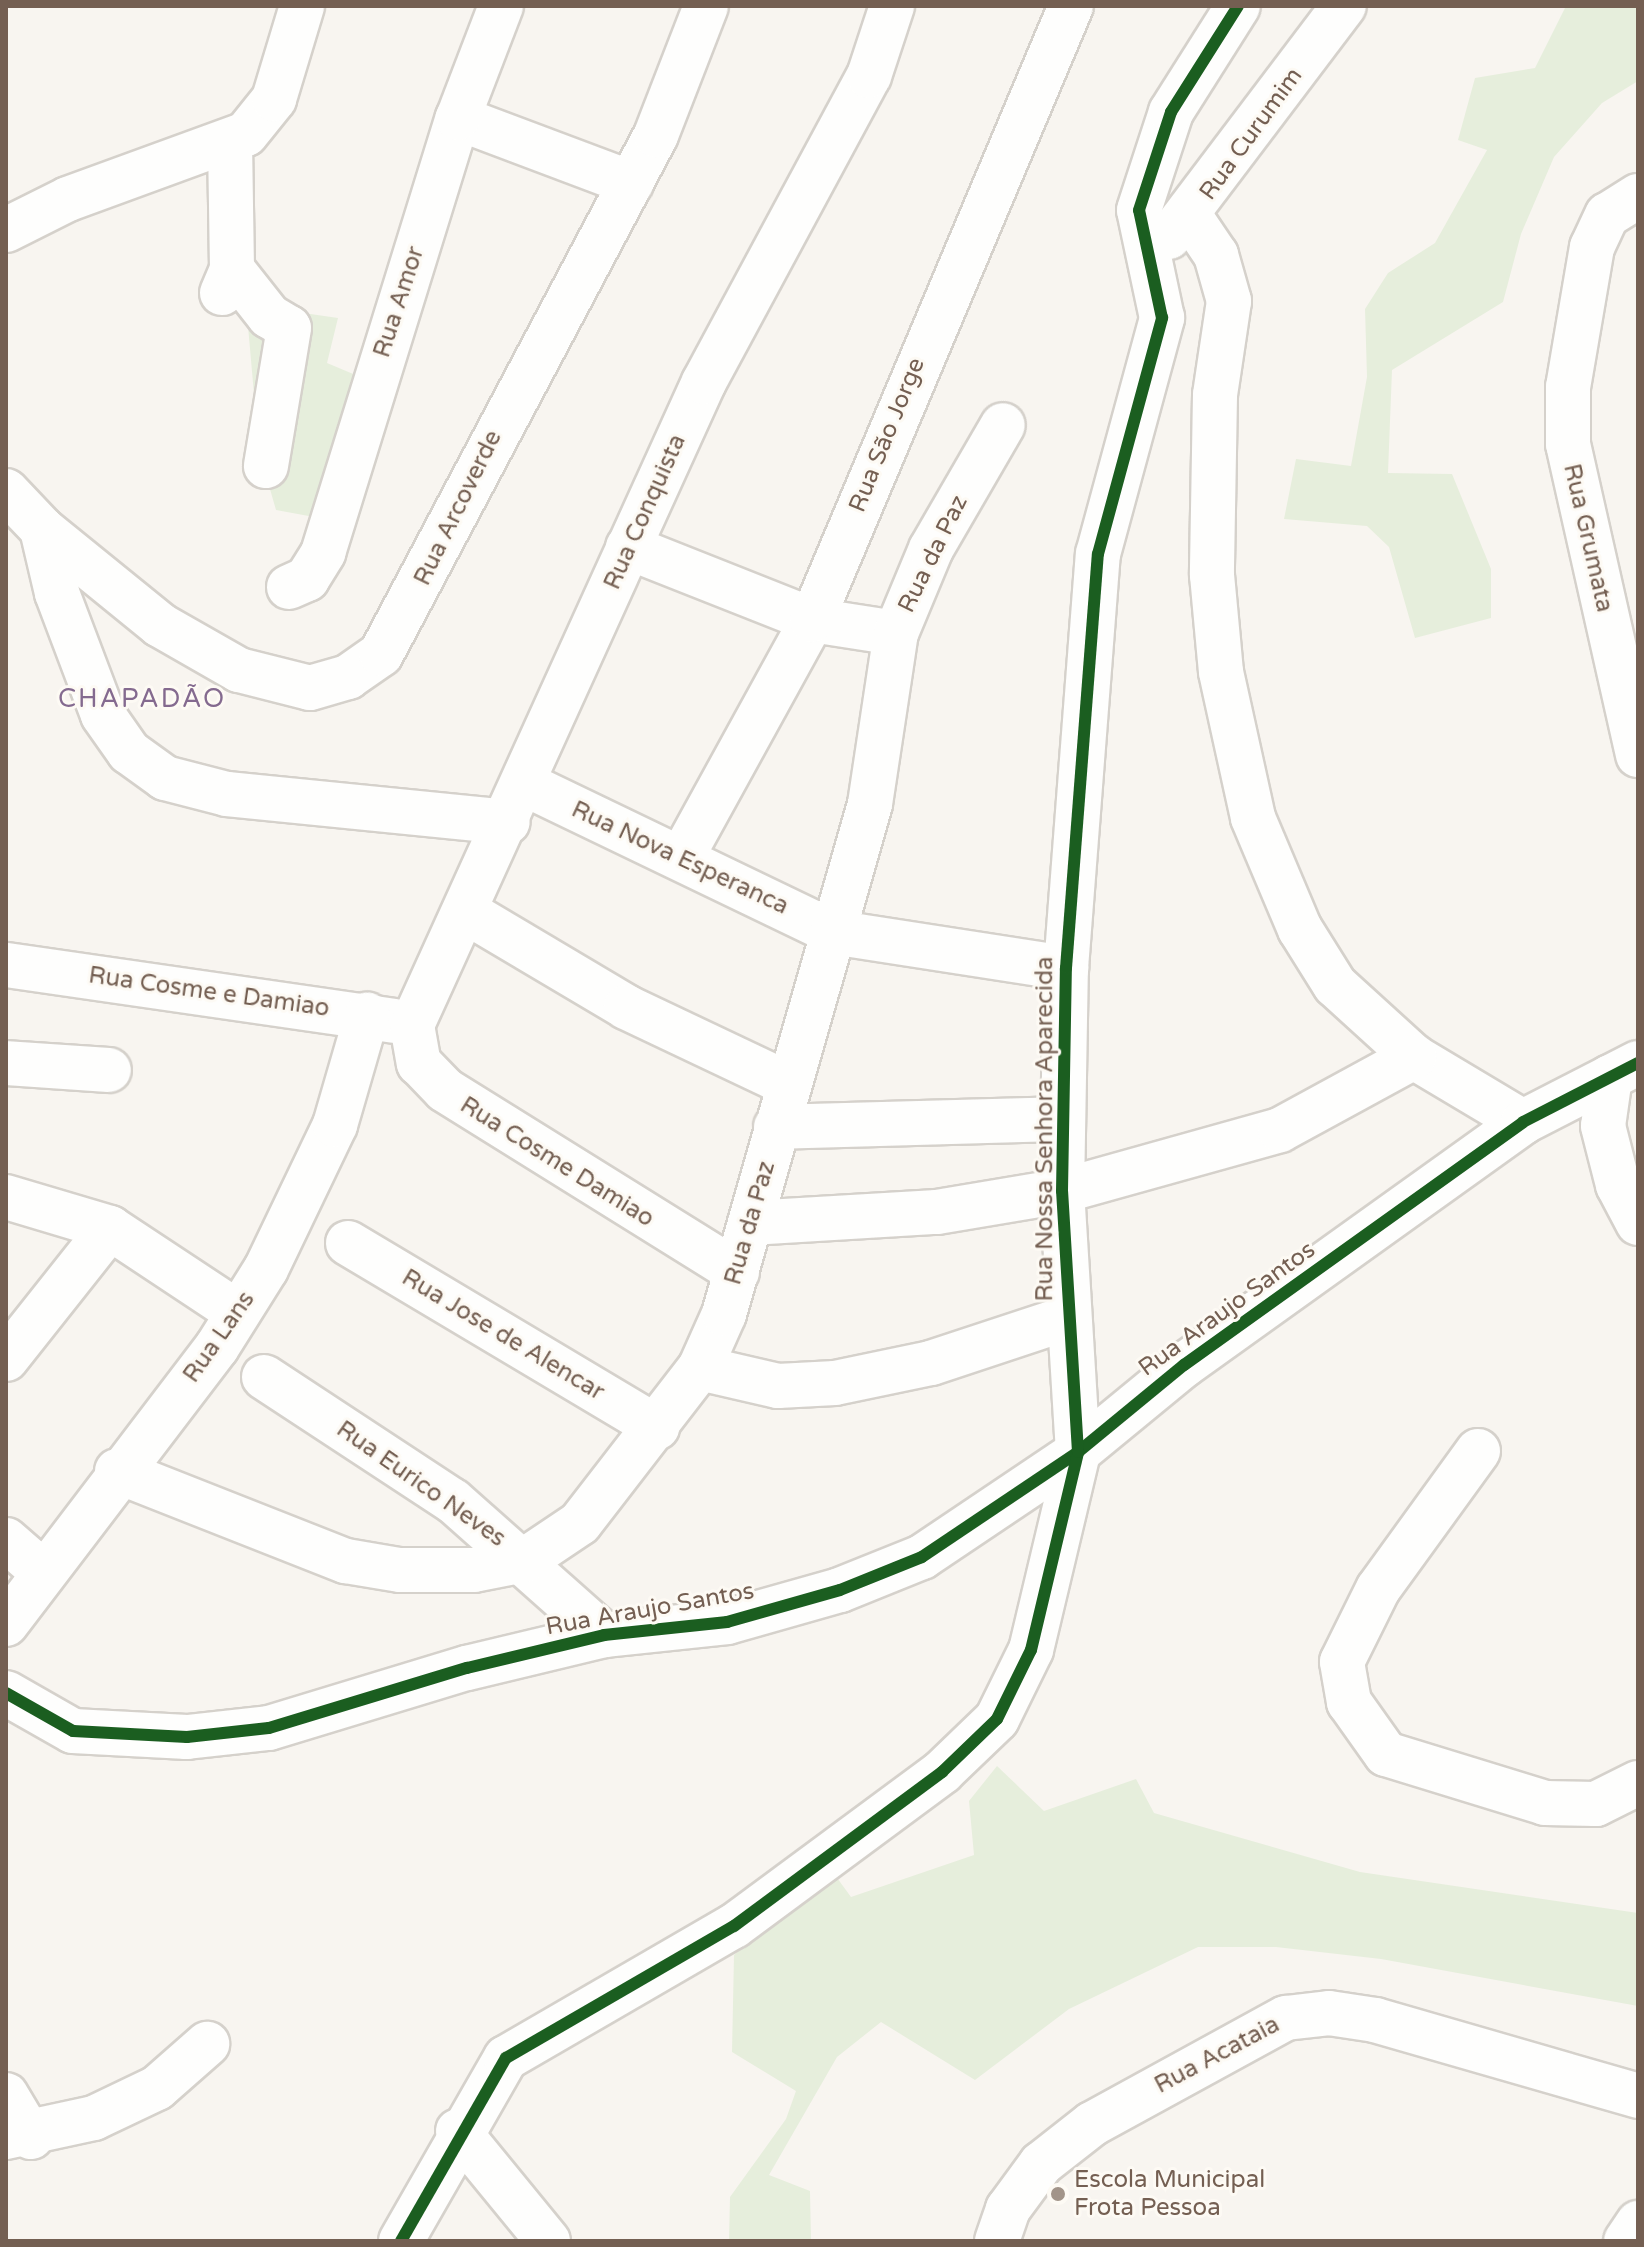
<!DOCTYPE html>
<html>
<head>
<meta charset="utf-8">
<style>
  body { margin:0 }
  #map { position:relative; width:1644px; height:2247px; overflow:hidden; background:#f8f5f0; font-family:"Varela Round",sans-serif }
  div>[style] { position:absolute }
  .green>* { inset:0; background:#e6eedc }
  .roads { filter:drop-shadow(2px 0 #d5d1cb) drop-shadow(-2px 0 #d5d1cb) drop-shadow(0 2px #d5d1cb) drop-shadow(0 -2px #d5d1cb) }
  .minor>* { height:44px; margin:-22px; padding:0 22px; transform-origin:22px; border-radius:22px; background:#fefefd }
  .cycleway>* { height:12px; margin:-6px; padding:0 6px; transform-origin:6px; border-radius:6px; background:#1b5e20 }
  .dots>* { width:22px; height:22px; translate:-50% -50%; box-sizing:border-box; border:4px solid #fdfaf4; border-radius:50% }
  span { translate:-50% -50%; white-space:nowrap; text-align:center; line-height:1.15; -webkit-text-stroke:6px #fdfaf4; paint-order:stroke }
  .street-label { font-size:24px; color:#745f52 }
  .poi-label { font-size:24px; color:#745f52 }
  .left { translate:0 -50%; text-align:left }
  .neighbourhood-label { font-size:26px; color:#846a8f; letter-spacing:2px }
  .frame { position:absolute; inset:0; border:8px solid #745f52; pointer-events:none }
</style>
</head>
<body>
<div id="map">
  <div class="green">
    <div style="clip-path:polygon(1566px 6px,1638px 6px,1638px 81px,1602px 103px,1554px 157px,1521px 234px,1503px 302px,1392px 370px,1388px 473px,1452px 474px,1491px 569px,1491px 618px,1415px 638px,1389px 547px,1367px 526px,1284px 519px,1296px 459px,1351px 466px,1367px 377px,1365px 309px,1388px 273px,1435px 243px,1487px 150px,1458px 140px,1475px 78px,1535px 68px)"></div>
    <div style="clip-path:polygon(276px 309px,338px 318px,327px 363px,358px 376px,325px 519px,276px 510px,259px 451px,248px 326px,252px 311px)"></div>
    <div style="clip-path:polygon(997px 1766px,1044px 1811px,1136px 1779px,1154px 1813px,1360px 1872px,1638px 1913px,1638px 2006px,1381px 1959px,1276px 1947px,1198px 1947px,1069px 2009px,975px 2080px,881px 2022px,837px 2057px,769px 2175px,810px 2191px,811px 2241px,729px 2241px,730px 2197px,786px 2119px,796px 2091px,732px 2052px,734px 1955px,832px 1871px,851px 1897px,974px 1855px,969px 1801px)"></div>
  </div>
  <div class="roads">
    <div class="minor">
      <div style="left:458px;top:118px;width:185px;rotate:20.6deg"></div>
      <div style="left:1638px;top:196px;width:36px;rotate:148deg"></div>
      <div style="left:1607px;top:215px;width:35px;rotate:115deg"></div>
      <div style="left:1592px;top:247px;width:142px;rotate:99.7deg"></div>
      <div style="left:1568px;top:387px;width:57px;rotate:90deg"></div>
      <div style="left:1568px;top:444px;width:319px;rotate:77.3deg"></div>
      <div style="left:1191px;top:218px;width:45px;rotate:56deg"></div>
      <div style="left:1216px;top:255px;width:48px;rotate:74.2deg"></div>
      <div style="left:1229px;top:301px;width:95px;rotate:98.5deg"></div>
      <div style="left:1215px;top:395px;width:180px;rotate:91deg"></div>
      <div style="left:1212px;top:575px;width:97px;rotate:84.7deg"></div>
      <div style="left:1221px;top:672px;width:149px;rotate:77.6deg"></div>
      <div style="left:1253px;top:818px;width:121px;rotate:67.1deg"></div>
      <div style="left:1300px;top:929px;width:66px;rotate:58deg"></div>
      <div style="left:1335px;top:985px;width:107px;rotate:42.3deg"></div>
      <div style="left:1414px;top:1057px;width:127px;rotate:30.8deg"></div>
      <div style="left:6px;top:230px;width:69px;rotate:-26.6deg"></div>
      <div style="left:68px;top:199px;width:189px;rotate:-20.1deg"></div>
      <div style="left:246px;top:134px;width:45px;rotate:-51.3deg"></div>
      <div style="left:274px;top:99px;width:97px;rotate:-73.2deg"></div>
      <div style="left:1169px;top:237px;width:290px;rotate:-52.9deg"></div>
      <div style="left:232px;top:269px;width:60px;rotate:51.8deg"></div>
      <div style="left:269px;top:316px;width:23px;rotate:31deg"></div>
      <div style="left:289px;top:328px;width:140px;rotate:99.5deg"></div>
      <div style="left:222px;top:293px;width:26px;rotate:-67deg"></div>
      <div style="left:232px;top:269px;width:126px;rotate:-90.9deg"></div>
      <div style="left:6px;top:491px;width:52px;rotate:46.5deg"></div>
      <div style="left:42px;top:529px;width:66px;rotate:76.8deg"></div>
      <div style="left:57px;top:593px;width:130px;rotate:69.3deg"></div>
      <div style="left:103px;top:715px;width:45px;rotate:54.9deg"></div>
      <div style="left:129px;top:752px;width:44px;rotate:35.8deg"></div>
      <div style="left:165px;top:778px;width:64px;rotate:14.5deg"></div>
      <div style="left:227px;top:794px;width:282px;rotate:5.7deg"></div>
      <div style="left:42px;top:529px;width:152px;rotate:39.1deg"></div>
      <div style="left:160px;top:625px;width:91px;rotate:29.7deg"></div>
      <div style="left:239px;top:670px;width:73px;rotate:14.2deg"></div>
      <div style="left:310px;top:688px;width:40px;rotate:-16deg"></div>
      <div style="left:348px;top:677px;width:40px;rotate:-34.9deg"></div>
      <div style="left:381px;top:654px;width:587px;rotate:-62.08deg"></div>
      <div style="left:656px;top:135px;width:138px;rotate:-68.8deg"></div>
      <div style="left:628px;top:547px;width:198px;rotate:21.6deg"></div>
      <div style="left:812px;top:620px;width:85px;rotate:8.8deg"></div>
      <div style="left:289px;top:587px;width:20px;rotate:-24deg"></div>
      <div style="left:307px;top:579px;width:31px;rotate:-58deg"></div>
      <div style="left:323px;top:553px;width:455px;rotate:-72.8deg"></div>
      <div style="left:458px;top:118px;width:120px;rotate:-69deg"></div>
      <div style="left:527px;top:785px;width:339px;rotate:25.7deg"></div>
      <div style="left:833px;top:932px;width:236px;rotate:8.8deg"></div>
      <div style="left:683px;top:855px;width:268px;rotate:-61.2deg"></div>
      <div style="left:812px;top:620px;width:666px;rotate:-67.13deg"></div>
      <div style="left:468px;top:913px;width:184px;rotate:30.7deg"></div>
      <div style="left:626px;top:1007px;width:179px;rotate:25.4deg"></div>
      <div style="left:6px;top:965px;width:392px;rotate:8.2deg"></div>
      <div style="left:412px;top:1025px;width:706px;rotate:-65.58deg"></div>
      <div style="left:704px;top:382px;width:348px;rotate:-61.7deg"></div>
      <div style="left:869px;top:76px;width:74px;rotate:-71.8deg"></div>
      <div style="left:412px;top:1025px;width:39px;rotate:80deg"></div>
      <div style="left:419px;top:1063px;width:37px;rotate:46deg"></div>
      <div style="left:445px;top:1090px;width:344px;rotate:31.9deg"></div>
      <div style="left:6px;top:1063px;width:103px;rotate:3.9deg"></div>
      <div style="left:1610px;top:1077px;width:49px;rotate:98.1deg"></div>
      <div style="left:1603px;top:1126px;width:61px;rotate:75.7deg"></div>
      <div style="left:1618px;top:1185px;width:43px;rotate:62.2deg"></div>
      <div style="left:776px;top:1127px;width:287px;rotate:-1.6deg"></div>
      <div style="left:6px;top:1197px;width:109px;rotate:16.6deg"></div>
      <div style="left:110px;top:1228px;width:152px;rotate:33.5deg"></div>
      <div style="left:750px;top:1223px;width:187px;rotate:-3.4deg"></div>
      <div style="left:937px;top:1212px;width:127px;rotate:-9.5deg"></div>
      <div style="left:1062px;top:1191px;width:226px;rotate:-15.6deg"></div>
      <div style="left:1280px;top:1130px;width:153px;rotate:-28.6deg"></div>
      <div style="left:348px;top:1243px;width:360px;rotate:30.8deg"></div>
      <div style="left:6px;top:1359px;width:167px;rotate:-51.6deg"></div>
      <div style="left:700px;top:1368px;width:80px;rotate:13deg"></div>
      <div style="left:778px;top:1386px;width:57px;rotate:-3deg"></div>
      <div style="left:835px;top:1383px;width:98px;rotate:-11.8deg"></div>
      <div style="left:931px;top:1363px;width:143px;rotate:-18.3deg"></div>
      <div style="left:264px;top:1377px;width:226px;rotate:33.3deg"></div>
      <div style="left:453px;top:1501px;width:202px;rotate:41.6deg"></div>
      <div style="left:1478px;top:1451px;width:170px;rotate:125.9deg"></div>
      <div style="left:1378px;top:1589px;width:81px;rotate:116.3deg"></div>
      <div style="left:1342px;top:1662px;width:41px;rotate:80.1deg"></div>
      <div style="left:1349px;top:1702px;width:64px;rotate:54.6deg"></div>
      <div style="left:1386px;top:1754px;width:166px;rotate:17.1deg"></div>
      <div style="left:1545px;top:1803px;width:51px;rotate:1.1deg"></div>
      <div style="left:1596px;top:1804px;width:47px;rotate:-26.6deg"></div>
      <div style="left:117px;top:1471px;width:246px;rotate:21.5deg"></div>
      <div style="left:346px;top:1561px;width:55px;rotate:9.5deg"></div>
      <div style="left:400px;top:1570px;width:74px"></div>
      <div style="left:474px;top:1570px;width:52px;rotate:-11.1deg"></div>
      <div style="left:525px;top:1560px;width:66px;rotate:-33.9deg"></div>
      <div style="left:580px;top:1523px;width:196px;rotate:-52.3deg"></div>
      <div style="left:700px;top:1368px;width:59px;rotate:-66deg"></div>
      <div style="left:724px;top:1314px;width:530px;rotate:-74.02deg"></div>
      <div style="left:870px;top:804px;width:173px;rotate:-81.4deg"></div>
      <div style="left:896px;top:633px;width:91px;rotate:-67.4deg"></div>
      <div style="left:931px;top:549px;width:143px;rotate:-59.9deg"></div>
      <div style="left:6px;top:1540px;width:49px;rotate:40.9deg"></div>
      <div style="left:6px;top:1624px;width:348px;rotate:-52.7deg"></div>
      <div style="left:217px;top:1347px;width:92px;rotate:-57.9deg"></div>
      <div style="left:266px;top:1269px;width:160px;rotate:-64.4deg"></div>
      <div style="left:335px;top:1125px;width:115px;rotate:-73.8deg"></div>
      <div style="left:6px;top:1693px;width:77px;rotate:29.6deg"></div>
      <div style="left:73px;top:1731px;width:114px;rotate:3deg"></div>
      <div style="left:187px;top:1737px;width:82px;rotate:-6.3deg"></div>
      <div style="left:269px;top:1728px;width:207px;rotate:-16.9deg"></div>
      <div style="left:467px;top:1668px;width:141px;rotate:-13.5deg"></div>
      <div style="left:604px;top:1635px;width:124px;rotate:-6deg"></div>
      <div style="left:727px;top:1622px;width:117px;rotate:-15.8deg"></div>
      <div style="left:840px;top:1590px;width:88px;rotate:-21.9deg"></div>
      <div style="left:922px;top:1557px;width:188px;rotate:-33.9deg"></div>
      <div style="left:1078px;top:1452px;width:137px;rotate:-39.4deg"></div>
      <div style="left:1184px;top:1365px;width:417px;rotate:-35.6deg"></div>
      <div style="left:1523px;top:1122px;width:129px;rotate:-27.2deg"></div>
      <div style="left:6px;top:2095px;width:49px;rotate:59.2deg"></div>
      <div style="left:458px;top:2131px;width:142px;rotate:50.7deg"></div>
      <div style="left:6px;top:2137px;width:90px;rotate:-12.2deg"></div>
      <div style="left:94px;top:2118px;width:70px;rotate:-25.5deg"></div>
      <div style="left:157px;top:2088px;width:67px;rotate:-41.3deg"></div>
      <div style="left:401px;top:2241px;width:211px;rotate:-60.2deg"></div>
      <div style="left:506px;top:2058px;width:263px;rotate:-30.1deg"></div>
      <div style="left:734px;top:1926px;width:259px;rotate:-36.5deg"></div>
      <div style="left:942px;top:1772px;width:76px;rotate:-43.9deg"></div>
      <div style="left:997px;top:1719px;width:77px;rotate:-63.8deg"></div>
      <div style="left:1031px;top:1650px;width:204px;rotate:-76.6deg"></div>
      <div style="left:1078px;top:1452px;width:261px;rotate:-93.5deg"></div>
      <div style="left:1062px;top:1191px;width:223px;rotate:-89deg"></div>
      <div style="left:1066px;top:968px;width:415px;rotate:-85.6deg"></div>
      <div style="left:1098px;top:554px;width:245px;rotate:-74.8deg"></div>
      <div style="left:1162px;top:318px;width:110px;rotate:-102deg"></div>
      <div style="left:1139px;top:210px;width:103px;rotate:-71.9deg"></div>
      <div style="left:1171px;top:112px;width:125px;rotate:-57.7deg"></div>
      <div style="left:997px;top:2241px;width:34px;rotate:-71deg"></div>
      <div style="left:1008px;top:2209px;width:56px;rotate:-53.7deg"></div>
      <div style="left:1041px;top:2164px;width:65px;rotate:-38.1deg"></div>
      <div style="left:1092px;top:2124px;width:221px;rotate:-28.7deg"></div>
      <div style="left:1286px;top:2018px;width:43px;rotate:-6.6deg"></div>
      <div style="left:1329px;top:2013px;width:47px;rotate:8.7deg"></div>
      <div style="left:1375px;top:2020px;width:274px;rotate:16.1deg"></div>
      <div style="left:1626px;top:2241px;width:22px;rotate:-56deg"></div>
    </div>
  </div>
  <div class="cycleway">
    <div style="left:6px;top:1693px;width:77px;rotate:29.6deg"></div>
    <div style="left:73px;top:1731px;width:114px;rotate:3deg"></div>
    <div style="left:187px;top:1737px;width:82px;rotate:-6.3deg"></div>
    <div style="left:269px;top:1728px;width:207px;rotate:-16.9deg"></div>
    <div style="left:467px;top:1668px;width:141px;rotate:-13.5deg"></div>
    <div style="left:604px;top:1635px;width:124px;rotate:-6deg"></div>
    <div style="left:727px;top:1622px;width:117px;rotate:-15.8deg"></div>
    <div style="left:840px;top:1590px;width:88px;rotate:-21.9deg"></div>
    <div style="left:922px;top:1557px;width:188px;rotate:-33.9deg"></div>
    <div style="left:1078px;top:1452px;width:137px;rotate:-39.4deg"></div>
    <div style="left:1184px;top:1365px;width:417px;rotate:-35.6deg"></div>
    <div style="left:1523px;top:1122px;width:129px;rotate:-27.2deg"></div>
    <div style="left:401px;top:2241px;width:211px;rotate:-60.2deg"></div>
    <div style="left:506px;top:2058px;width:263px;rotate:-30.1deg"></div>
    <div style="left:734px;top:1926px;width:259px;rotate:-36.5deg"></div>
    <div style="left:942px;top:1772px;width:76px;rotate:-43.9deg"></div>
    <div style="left:997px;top:1719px;width:77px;rotate:-63.8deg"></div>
    <div style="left:1031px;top:1650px;width:204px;rotate:-76.6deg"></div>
    <div style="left:1078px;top:1452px;width:261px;rotate:-93.5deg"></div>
    <div style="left:1062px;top:1191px;width:223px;rotate:-89deg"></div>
    <div style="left:1066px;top:968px;width:415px;rotate:-85.6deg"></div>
    <div style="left:1098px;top:554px;width:245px;rotate:-74.8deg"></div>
    <div style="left:1162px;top:318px;width:110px;rotate:-102deg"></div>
    <div style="left:1139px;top:210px;width:103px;rotate:-71.9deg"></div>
    <div style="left:1171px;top:112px;width:125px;rotate:-57.7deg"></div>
  </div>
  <div class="dots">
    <div style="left:1058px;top:2194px;background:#a29489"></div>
  </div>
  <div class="street-label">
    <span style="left:1251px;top:134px;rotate:-54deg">Rua Curumim</span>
    <span style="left:399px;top:302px;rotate:-72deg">Rua Amor</span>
    <span style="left:887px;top:435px;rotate:-68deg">Rua São Jorge</span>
    <span style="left:458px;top:508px;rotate:-64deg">Rua Arcoverde</span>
    <span style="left:645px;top:512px;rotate:-66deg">Rua Conquista</span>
    <span style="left:1588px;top:538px;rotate:77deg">Rua Grumata</span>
    <span style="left:933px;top:554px;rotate:-64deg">Rua da Paz</span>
    <span style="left:680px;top:858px;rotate:25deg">Rua Nova Esperanca</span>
    <span style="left:209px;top:992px;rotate:8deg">Rua Cosme e Damiao</span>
    <span style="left:1045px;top:1129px;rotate:-90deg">Rua Nossa Senhora Aparecida</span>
    <span style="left:557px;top:1162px;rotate:32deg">Rua Cosme Damiao</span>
    <span style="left:750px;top:1223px;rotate:-74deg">Rua da Paz</span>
    <span style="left:1227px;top:1309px;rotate:-36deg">Rua Araujo Santos</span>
    <span style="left:503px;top:1335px;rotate:31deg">Rua Jose de Alencar</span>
    <span style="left:219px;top:1337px;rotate:-55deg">Rua Lans</span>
    <span style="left:421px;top:1484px;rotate:35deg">Rua Eurico Neves</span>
    <span style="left:650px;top:1609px;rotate:-10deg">Rua Araujo Santos</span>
    <span style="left:1217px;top:2055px;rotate:-28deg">Rua Acataia</span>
  </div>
  <div class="poi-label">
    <span class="left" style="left:1074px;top:2194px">Escola Municipal<br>Frota Pessoa</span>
  </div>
  <div class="neighbourhood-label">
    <span style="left:142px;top:699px">CHAPADÃO</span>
  </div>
  <div class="frame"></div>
</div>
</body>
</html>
